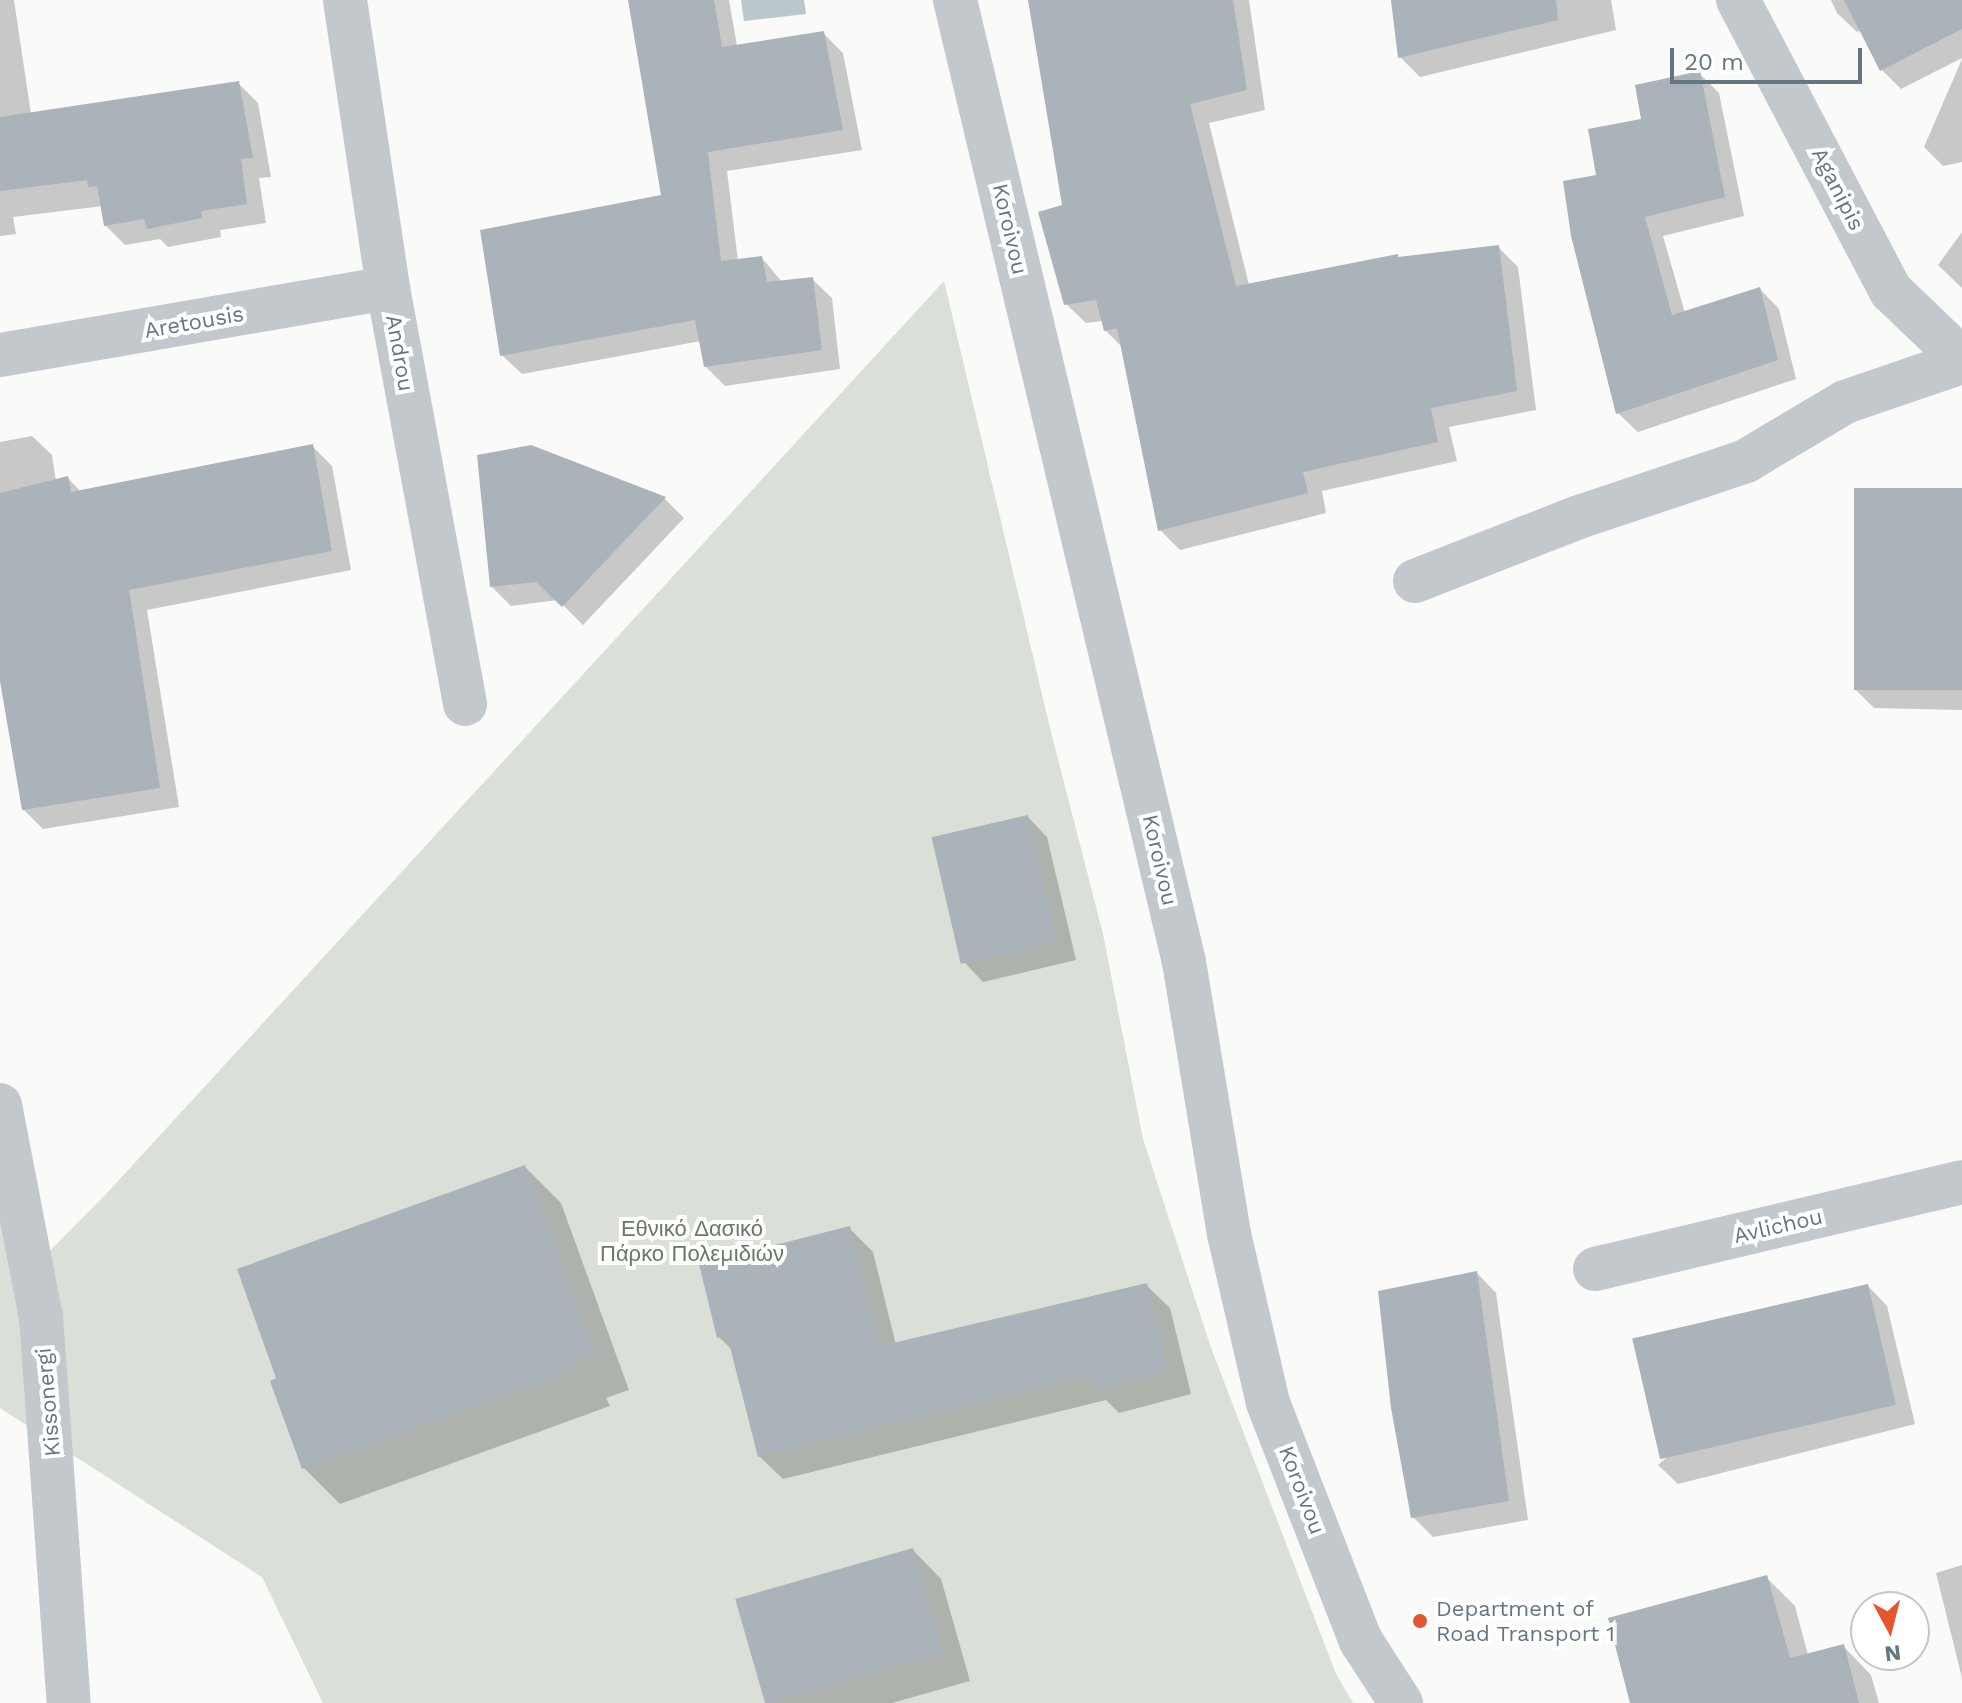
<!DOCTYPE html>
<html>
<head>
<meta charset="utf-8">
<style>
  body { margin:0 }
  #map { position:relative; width:1962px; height:1703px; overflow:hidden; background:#fafaf8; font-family:"Work Sans",sans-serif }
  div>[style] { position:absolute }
  .green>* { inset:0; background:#dadfd7 }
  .water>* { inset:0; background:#bbc7cb }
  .shadow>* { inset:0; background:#0003 }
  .building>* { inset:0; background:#aab3b9; transform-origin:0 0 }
  .minor>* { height:44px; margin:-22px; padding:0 22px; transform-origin:22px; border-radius:22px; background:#c3c8cc }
  .dots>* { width:22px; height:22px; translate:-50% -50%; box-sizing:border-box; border:4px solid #fff; border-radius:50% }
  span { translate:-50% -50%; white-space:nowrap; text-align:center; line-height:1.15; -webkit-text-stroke:8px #fff; paint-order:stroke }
  .street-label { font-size:22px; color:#657683 }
  .park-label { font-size:22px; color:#687a64 }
  .poi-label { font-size:22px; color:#657683 }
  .left { translate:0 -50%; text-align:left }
  .north { position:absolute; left:1850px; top:1591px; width:80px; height:80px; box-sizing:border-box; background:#fff; border:2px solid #c1c8cd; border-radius:50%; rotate:173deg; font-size:22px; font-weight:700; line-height:32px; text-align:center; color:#657683 }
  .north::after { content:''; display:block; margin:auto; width:28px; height:36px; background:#e4572e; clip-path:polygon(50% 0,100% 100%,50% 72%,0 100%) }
  .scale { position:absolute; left:1670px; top:48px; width:192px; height:36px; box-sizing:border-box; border:4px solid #657683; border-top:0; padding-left:10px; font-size:24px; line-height:28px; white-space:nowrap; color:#657683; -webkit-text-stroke:6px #fff; paint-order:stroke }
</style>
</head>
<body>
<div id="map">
  <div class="green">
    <div style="clip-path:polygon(944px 281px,1050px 728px,1103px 934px,1143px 1139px,1210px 1345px,1336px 1674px,1353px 1703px,323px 1703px,262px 1577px,0 1408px,0 1139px,27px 1274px,107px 1193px)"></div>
  </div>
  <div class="water">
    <div style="clip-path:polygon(741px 0,804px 0,806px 14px,744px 21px)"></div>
  </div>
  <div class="shadow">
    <div style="clip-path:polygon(0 0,14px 0,31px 114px,238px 83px,258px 103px,271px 177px,259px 178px,266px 223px,220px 230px,221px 237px,168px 247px,160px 239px,125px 245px,106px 226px,103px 206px,13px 217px,16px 234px,0 236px)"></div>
    <div style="clip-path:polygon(630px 0,729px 0,737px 46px,823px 33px,843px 53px,862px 150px,727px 171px,738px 261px,762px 258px,782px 282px,812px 279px,832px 298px,840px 369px,725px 386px,705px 366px,701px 341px,522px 374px,502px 355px,663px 196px)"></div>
    <div style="clip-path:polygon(1029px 0,1249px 0,1265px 110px,1209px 123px,1249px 285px,1400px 259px,1498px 247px,1518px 267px,1536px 410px,1449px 427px,1457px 461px,1322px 491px,1326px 513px,1180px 550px,1160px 530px,1123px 348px,1105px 330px,1103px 321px,1086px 323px,1066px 304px,1065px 207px)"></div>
    <div style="clip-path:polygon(1391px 0,1611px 0,1616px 30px,1420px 77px,1400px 57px)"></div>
    <div style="clip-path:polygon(1831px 0,1962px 0,1962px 58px,1901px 89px,1881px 69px,1861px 30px,1857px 32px,1837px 13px)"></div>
    <div style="clip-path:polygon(1962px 59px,1962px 162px,1943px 166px,1924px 147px)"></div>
    <div style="clip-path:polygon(1699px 73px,1719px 93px,1744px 216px,1663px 236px,1685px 313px,1760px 289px,1779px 309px,1796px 379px,1638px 432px,1618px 413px,1598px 177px,1644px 121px)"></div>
    <div style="clip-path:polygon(1962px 232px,1962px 288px,1938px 265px)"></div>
    <div style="clip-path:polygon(32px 436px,52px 455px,56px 481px,68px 478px,81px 492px,312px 446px,332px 466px,351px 570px,147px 610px,179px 807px,43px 829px,23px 809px,0 607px,0 442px)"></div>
    <div style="clip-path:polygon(531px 447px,665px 499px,684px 518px,583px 625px,558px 600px,511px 606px,492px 587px)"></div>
    <div style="clip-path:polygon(1962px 490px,1962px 710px,1874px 708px,1854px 688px)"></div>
    <div style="clip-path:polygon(1028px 817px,1047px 837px,1076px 960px,983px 982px,964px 962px)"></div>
    <div style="clip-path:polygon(525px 1167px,561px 1203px,629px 1390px,606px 1398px,610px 1406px,340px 1504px,304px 1468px)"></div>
    <div style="clip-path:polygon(849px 1228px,873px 1252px,896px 1345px,1146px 1285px,1170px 1308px,1191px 1394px,1119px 1413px,1106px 1400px,783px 1479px,759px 1456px,732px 1350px,719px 1337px)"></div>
    <div style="clip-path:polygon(1477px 1273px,1496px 1293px,1528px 1520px,1433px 1537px,1413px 1517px)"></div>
    <div style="clip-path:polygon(1868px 1286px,1887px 1306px,1915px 1424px,1678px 1484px,1658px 1465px)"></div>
    <div style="clip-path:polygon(913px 1550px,941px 1579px,970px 1681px,892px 1703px,768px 1703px)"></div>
    <div style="clip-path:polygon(1962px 1565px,1962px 1678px,1936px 1573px)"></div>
    <div style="clip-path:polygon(1766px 1577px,1795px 1606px,1808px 1655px,1843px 1646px,1871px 1675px,1879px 1703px,1632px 1703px)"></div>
  </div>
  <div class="building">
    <div style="clip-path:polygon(628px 0,714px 0,722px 47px,824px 31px,843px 130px,708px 152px,721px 261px,762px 256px,767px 282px,813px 277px,822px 350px,704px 367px,695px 320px,500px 356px,480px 230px,661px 195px)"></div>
    <div style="clip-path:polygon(1028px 0,1233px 0,1247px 90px,1190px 104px,1236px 286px,1398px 254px,1398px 257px,1499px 245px,1517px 391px,1431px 408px,1438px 442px,1303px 472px,1308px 493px,1158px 531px,1117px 328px,1104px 331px,1096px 300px,1064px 305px,1038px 212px,1062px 205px)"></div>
    <div style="clip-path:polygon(1391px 0,1556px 0,1558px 20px,1398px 58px)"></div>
    <div style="clip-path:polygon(1844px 0,1962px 0,1962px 29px,1880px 71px)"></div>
    <div style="clip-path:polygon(1700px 71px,1725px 197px,1645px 217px,1672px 315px,1760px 287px,1778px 360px,1616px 414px,1571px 236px,1563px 181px,1596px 175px,1588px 129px,1641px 119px,1635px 85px)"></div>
    <div style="clip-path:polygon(239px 81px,253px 158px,241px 159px,247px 204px,201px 211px,202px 218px,147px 229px,144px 219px,104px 226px,97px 186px,88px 187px,87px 180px,0 191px,0 117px)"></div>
    <div style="clip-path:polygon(313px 444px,332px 551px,129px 590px,160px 788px,22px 810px,0 681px,0 493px,68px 476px,71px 492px)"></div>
    <div style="clip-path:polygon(531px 445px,666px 497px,562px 607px,536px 582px,490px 587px,477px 455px)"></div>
    <div style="left:1962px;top:488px;width:202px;height:108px;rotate:90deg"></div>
    <div style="left:1028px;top:815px;width:130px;height:99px;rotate:77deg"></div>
    <div style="clip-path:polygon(525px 1165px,595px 1354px,572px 1362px,575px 1370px,302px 1469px,270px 1381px,276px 1378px,237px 1269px)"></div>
    <div style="clip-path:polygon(850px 1226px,880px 1346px,1147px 1283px,1168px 1371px,1094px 1390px,1090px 1375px,758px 1457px,727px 1335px,717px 1338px,699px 1264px)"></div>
    <div style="clip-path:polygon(1477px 1271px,1509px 1501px,1411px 1518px,1391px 1408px,1378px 1291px)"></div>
    <div style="left:1868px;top:1284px;width:124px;height:242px;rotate:77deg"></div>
    <div style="left:913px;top:1548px;width:109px;height:185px;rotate:74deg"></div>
    <div style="clip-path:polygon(1767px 1575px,1790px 1658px,1844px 1644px,1859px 1703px,1630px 1703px,1608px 1618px)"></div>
  </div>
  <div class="minor">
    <div style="left:345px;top:0;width:291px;rotate:81.5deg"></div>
    <div style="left:388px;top:288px;width:423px;rotate:79.5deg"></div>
    <div style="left:955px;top:0;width:989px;rotate:76.61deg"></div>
    <div style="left:1184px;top:962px;width:276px;rotate:80.6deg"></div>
    <div style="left:1229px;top:1234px;width:173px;rotate:77deg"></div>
    <div style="left:1268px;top:1403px;width:256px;rotate:68.7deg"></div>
    <div style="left:1361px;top:1641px;width:74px;rotate:57.2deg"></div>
    <div style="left:1738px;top:0;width:329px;rotate:62.3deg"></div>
    <div style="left:1891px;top:291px;width:98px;rotate:43.8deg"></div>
    <div style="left:0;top:355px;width:394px;rotate:-9.8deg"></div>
    <div style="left:1415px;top:581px;width:176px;rotate:-21.3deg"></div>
    <div style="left:1579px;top:517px;width:176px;rotate:-18.5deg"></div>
    <div style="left:1746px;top:461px;width:115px;rotate:-30.8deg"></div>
    <div style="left:1845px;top:402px;width:124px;rotate:-18.9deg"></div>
    <div style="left:0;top:1105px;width:216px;rotate:79.1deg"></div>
    <div style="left:41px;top:1317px;width:387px;rotate:85.9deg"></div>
    <div style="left:1595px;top:1269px;width:377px;rotate:-13.3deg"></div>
  </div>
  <div class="dots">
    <div style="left:1420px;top:1621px;background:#e4572e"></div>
  </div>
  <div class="street-label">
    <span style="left:1838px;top:189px;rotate:63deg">Aganipis</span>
    <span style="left:1010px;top:229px;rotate:77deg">Koroivou</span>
    <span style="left:194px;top:322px;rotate:-10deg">Aretousis</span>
    <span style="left:400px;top:353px;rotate:80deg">Androu</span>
    <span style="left:1160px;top:860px;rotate:77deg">Koroivou</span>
    <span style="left:1778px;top:1226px;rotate:-13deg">Avlichou</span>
    <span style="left:48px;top:1402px;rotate:-95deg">Kissonergi</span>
    <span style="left:1302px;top:1490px;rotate:69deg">Koroivou</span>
  </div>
  <div class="park-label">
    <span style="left:692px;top:1241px">Εθνικό Δασικό<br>Πάρκο Πολεμιδιών</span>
  </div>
  <div class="poi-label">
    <span class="left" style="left:1436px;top:1621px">Department of<br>Road Transport 1</span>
  </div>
  <div class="north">N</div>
  <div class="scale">20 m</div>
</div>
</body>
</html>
